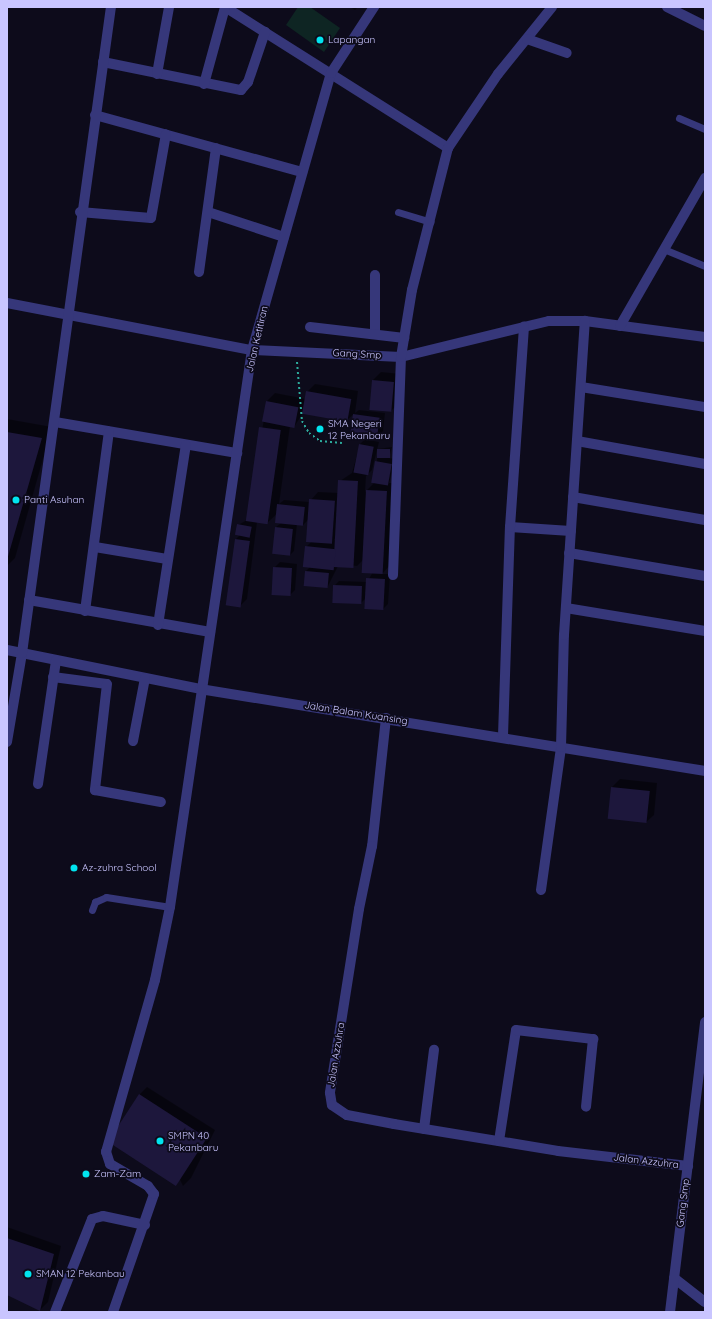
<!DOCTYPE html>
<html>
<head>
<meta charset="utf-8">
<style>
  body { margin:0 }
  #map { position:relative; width:712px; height:1319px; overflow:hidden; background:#0d0b1b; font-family:Quicksand,sans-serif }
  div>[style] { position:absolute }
  .green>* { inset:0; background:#0e2523 }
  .shadow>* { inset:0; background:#0007 }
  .building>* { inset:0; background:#1d173c; transform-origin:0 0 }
  .path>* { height:2px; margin-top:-1px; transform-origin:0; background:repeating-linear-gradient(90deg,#2cac9d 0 2px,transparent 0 5px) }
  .lane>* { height:7px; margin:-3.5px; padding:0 3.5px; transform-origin:3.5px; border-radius:3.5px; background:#36377a }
  .street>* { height:10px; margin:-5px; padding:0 5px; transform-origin:5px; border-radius:5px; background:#36377a }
  .dots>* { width:11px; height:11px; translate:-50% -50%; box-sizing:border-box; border:2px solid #0d0b1b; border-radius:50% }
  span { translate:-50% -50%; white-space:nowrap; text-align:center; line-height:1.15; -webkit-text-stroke:3.5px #0d0b1b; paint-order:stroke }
  .poi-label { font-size:10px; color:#c9c5ff }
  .left { translate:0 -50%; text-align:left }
  .street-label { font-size:10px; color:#c9c5ff }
  .frame { position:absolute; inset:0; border:8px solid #c9c5ff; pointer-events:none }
</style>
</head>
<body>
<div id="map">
  <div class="green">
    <div style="clip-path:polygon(298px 7px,310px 7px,340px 28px,324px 52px,286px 25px)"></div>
  </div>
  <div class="shadow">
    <div style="clip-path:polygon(350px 7px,358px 7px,355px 10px)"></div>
    <div style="clip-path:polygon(381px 372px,401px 374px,399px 403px,391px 411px,373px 380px)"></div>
    <div style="clip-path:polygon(evenodd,315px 384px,358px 391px,355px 413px,359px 410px,385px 413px,383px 431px,378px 437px,351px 433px,354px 414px,347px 420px,303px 413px,294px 427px,290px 426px,279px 504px,284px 500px,309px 502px,318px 492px,339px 493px,340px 481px,352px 473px,360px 444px,365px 439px,379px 442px,372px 470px,366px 476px,365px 492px,375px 482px,378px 449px,392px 447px,389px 458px,396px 459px,389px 483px,395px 483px,391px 564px,382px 574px,390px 574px,388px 604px,383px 609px,366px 598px,361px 603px,334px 586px,339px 581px,367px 582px,373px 572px,364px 559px,357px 566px,339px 564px,327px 588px,306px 571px,310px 567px,306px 547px,312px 541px,308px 520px,303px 525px,297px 524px,294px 551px,289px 556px,276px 527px,281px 523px,278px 513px,267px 523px,257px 522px,247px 599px,239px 607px,236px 539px,240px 535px,238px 525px,247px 520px,267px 401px,275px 393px,306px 399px,307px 392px,315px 384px,339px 536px,339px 541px,334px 540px,336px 538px,339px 536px)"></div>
    <div style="clip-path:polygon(7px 419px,52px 427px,15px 558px,7px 566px)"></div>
    <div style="clip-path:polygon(280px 562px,297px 564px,295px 590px,290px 595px,274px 568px)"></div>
    <div style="clip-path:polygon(620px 779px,657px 783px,654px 815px,645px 823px,612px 787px)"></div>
    <div style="clip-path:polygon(147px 1087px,215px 1130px,191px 1178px,183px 1186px,139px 1095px)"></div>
    <div style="clip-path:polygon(7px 1227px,61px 1246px,48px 1302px,40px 1310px,7px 1293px)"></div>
  </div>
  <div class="building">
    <div style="left:372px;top:380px;width:22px;height:30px;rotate:5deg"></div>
    <div style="left:306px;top:391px;width:46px;height:23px;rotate:10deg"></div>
    <div style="left:266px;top:401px;width:33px;height:21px;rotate:11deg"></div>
    <div style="left:353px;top:414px;width:27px;height:20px;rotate:8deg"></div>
    <div style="left:259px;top:427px;width:22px;height:95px;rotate:8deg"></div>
    <div style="clip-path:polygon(7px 432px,42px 438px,7px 560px)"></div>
    <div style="left:359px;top:444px;width:15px;height:29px;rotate:11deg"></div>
    <div style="left:377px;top:449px;width:13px;height:9px"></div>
    <div style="left:375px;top:461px;width:17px;height:22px;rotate:10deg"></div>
    <div style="left:338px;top:480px;width:20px;height:87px;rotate:3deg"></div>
    <div style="left:366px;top:490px;width:21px;height:83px;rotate:3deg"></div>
    <div style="left:309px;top:499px;width:26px;height:43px;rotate:4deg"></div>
    <div style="left:277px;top:504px;width:28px;height:19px;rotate:6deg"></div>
    <div style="left:237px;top:524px;width:15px;height:11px;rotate:11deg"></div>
    <div style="left:275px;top:527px;width:18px;height:27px;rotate:6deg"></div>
    <div style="left:235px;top:539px;width:15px;height:67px;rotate:8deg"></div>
    <div style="left:305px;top:546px;width:31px;height:21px;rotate:6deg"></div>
    <div style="left:273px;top:567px;width:19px;height:28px;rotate:3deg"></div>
    <div style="left:305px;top:571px;width:24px;height:15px;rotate:5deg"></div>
    <div style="left:366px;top:578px;width:19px;height:31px;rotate:3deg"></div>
    <div style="left:333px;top:585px;width:29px;height:18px;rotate:2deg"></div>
    <div style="left:611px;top:787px;width:39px;height:32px;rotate:6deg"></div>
    <div style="left:139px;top:1094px;width:81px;height:57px;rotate:33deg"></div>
    <div style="clip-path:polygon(7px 1238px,54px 1254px,40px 1311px,7px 1295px)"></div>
  </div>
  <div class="path">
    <div style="left:297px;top:362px;width:59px;rotate:85.2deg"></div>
    <div style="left:302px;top:421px;width:14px;rotate:60deg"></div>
    <div style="left:309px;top:433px;width:14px;rotate:36deg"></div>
    <div style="left:320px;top:441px;width:22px;rotate:5deg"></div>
  </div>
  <div class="lane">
    <div style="left:679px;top:118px;width:28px;rotate:23deg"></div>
    <div style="left:398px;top:212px;width:34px;rotate:17deg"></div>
    <div style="left:666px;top:250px;width:42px;rotate:22.3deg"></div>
    <div style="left:92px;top:910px;width:9px;rotate:-69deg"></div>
    <div style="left:95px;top:902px;width:12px;rotate:-24deg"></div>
    <div style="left:106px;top:897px;width:65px;rotate:8.9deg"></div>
  </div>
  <div class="street">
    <div style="left:225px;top:7px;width:264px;rotate:32.3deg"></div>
    <div style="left:448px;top:148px;width:89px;rotate:-56deg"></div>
    <div style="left:498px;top:74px;width:86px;rotate:-51.1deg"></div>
    <div style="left:667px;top:7px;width:42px;rotate:26.6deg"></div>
    <div style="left:527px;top:39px;width:42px;rotate:19.3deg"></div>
    <div style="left:103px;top:62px;width:141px;rotate:11.5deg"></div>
    <div style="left:241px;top:90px;width:11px;rotate:-49deg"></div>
    <div style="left:248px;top:82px;width:53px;rotate:-71.2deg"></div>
    <div style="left:157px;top:74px;width:68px;rotate:-79.8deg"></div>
    <div style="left:204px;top:84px;width:80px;rotate:-74.7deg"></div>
    <div style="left:95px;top:115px;width:215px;rotate:15.4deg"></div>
    <div style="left:80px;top:212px;width:71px;rotate:4.8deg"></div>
    <div style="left:151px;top:218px;width:85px;rotate:-79.9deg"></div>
    <div style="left:208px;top:212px;width:80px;rotate:18.2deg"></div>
    <div style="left:199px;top:272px;width:125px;rotate:-82.2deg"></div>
    <div style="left:375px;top:275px;width:57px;rotate:90deg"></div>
    <div style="left:7px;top:303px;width:249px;rotate:10.9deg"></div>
    <div style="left:252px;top:350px;width:149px;rotate:2.7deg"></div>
    <div style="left:401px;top:357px;width:152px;rotate:-13.7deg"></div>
    <div style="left:549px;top:321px;width:36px"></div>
    <div style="left:585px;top:321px;width:121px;rotate:7.6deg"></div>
    <div style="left:620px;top:326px;width:171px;rotate:-60.1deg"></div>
    <div style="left:310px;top:327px;width:95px;rotate:6.7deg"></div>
    <div style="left:581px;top:387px;width:126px;rotate:9.2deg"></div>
    <div style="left:55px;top:422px;width:185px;rotate:9.7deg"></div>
    <div style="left:577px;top:441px;width:130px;rotate:10.2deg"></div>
    <div style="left:573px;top:497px;width:134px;rotate:9.9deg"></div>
    <div style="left:510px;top:527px;width:61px;rotate:3.8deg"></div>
    <div style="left:95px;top:547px;width:73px;rotate:9.5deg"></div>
    <div style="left:569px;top:553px;width:138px;rotate:9.6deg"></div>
    <div style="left:393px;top:575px;width:218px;rotate:-87.9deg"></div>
    <div style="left:401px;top:357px;width:68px;rotate:-80.7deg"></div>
    <div style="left:412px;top:290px;width:146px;rotate:-75.8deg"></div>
    <div style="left:29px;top:600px;width:184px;rotate:10deg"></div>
    <div style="left:566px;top:608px;width:141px;rotate:9.4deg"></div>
    <div style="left:85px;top:611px;width:181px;rotate:-82.4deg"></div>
    <div style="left:158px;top:625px;width:182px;rotate:-81.2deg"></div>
    <div style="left:7px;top:650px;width:197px;rotate:11.4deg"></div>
    <div style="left:200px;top:689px;width:512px;rotate:9.22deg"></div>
    <div style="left:53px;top:677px;width:54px;rotate:7.4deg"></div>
    <div style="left:107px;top:684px;width:107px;rotate:96.5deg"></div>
    <div style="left:95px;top:790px;width:67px;rotate:10.3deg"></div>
    <div style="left:386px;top:718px;width:129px;rotate:96.2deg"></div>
    <div style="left:372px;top:846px;width:64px;rotate:101.7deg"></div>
    <div style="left:359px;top:909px;width:186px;rotate:99deg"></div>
    <div style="left:330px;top:1093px;width:12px;rotate:81deg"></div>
    <div style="left:332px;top:1105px;width:18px;rotate:34deg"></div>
    <div style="left:347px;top:1115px;width:48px;rotate:10.8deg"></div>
    <div style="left:394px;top:1124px;width:166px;rotate:9.3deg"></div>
    <div style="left:558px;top:1151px;width:131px;rotate:6.6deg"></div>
    <div style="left:503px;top:736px;width:209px;rotate:-88.1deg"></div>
    <div style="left:510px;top:527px;width:201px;rotate:-86deg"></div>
    <div style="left:133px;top:741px;width:64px;rotate:-79.2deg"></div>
    <div style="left:7px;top:742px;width:90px;rotate:-80.4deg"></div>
    <div style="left:22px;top:653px;width:652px;rotate:-82.16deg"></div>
    <div style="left:38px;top:784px;width:125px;rotate:-81.7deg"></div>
    <div style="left:541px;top:890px;width:144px;rotate:-82deg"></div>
    <div style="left:561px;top:747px;width:112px;rotate:-88.5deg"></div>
    <div style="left:564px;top:635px;width:315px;rotate:-86.2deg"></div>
    <div style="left:424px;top:1129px;width:80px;rotate:-82.8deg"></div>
    <div style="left:499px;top:1141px;width:112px;rotate:-81.3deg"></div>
    <div style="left:516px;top:1030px;width:78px;rotate:6.7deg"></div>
    <div style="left:593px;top:1039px;width:68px;rotate:95.9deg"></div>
    <div style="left:674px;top:1278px;width:39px;rotate:38deg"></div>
    <div style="left:55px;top:1312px;width:100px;rotate:-68.3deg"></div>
    <div style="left:92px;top:1219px;width:11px;rotate:-15deg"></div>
    <div style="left:103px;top:1216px;width:43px;rotate:12.1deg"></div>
    <div style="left:113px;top:1312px;width:125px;rotate:-70.8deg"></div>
    <div style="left:154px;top:1194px;width:10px;rotate:-127deg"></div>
    <div style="left:148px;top:1186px;width:44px;rotate:-149.9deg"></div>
    <div style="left:110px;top:1164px;width:13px;rotate:-108deg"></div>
    <div style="left:106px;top:1152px;width:179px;rotate:-74.1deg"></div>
    <div style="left:155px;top:980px;width:75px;rotate:-78.4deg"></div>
    <div style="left:170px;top:907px;width:563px;rotate:-81.63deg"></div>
    <div style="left:252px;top:350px;width:288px;rotate:-74.1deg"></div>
    <div style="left:331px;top:73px;width:79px;rotate:-56.9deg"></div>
    <div style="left:670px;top:1312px;width:292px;rotate:-83.1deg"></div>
  </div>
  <div class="dots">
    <div style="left:320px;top:40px;background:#01e4ef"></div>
    <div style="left:320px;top:429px;background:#01e4ef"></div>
    <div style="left:16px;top:500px;background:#01e4ef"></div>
    <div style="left:74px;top:868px;background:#01e4ef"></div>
    <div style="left:160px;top:1141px;background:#01e4ef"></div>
    <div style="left:86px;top:1174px;background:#01e4ef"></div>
    <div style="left:28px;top:1274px;background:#01e4ef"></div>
  </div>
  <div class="poi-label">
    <span class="left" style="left:328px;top:40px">Lapangan</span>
    <span class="left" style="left:328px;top:429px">SMA Negeri<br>12 Pekanbaru</span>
    <span class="left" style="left:24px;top:500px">Panti Asuhan</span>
    <span class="left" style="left:82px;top:868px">Az-zuhra School</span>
    <span class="left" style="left:168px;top:1141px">SMPN 40<br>Pekanbaru</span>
    <span class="left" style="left:94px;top:1174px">Zam-Zam</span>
    <span class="left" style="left:36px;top:1274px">SMAN 12 Pekanbau</span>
  </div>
  <div class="street-label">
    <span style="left:257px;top:339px;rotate:-77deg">Jalan Ketitiran</span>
    <span style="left:357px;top:354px;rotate:3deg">Gang Smp</span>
    <span style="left:356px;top:713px;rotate:9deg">Jalan Balam Kuansing</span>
    <span style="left:336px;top:1055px;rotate:-81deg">Jalan Azzuhra</span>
    <span style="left:646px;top:1161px;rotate:7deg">Jalan Azzuhra</span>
    <span style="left:683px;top:1203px;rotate:-83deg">Gang Smp</span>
  </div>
  <div class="frame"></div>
</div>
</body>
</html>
